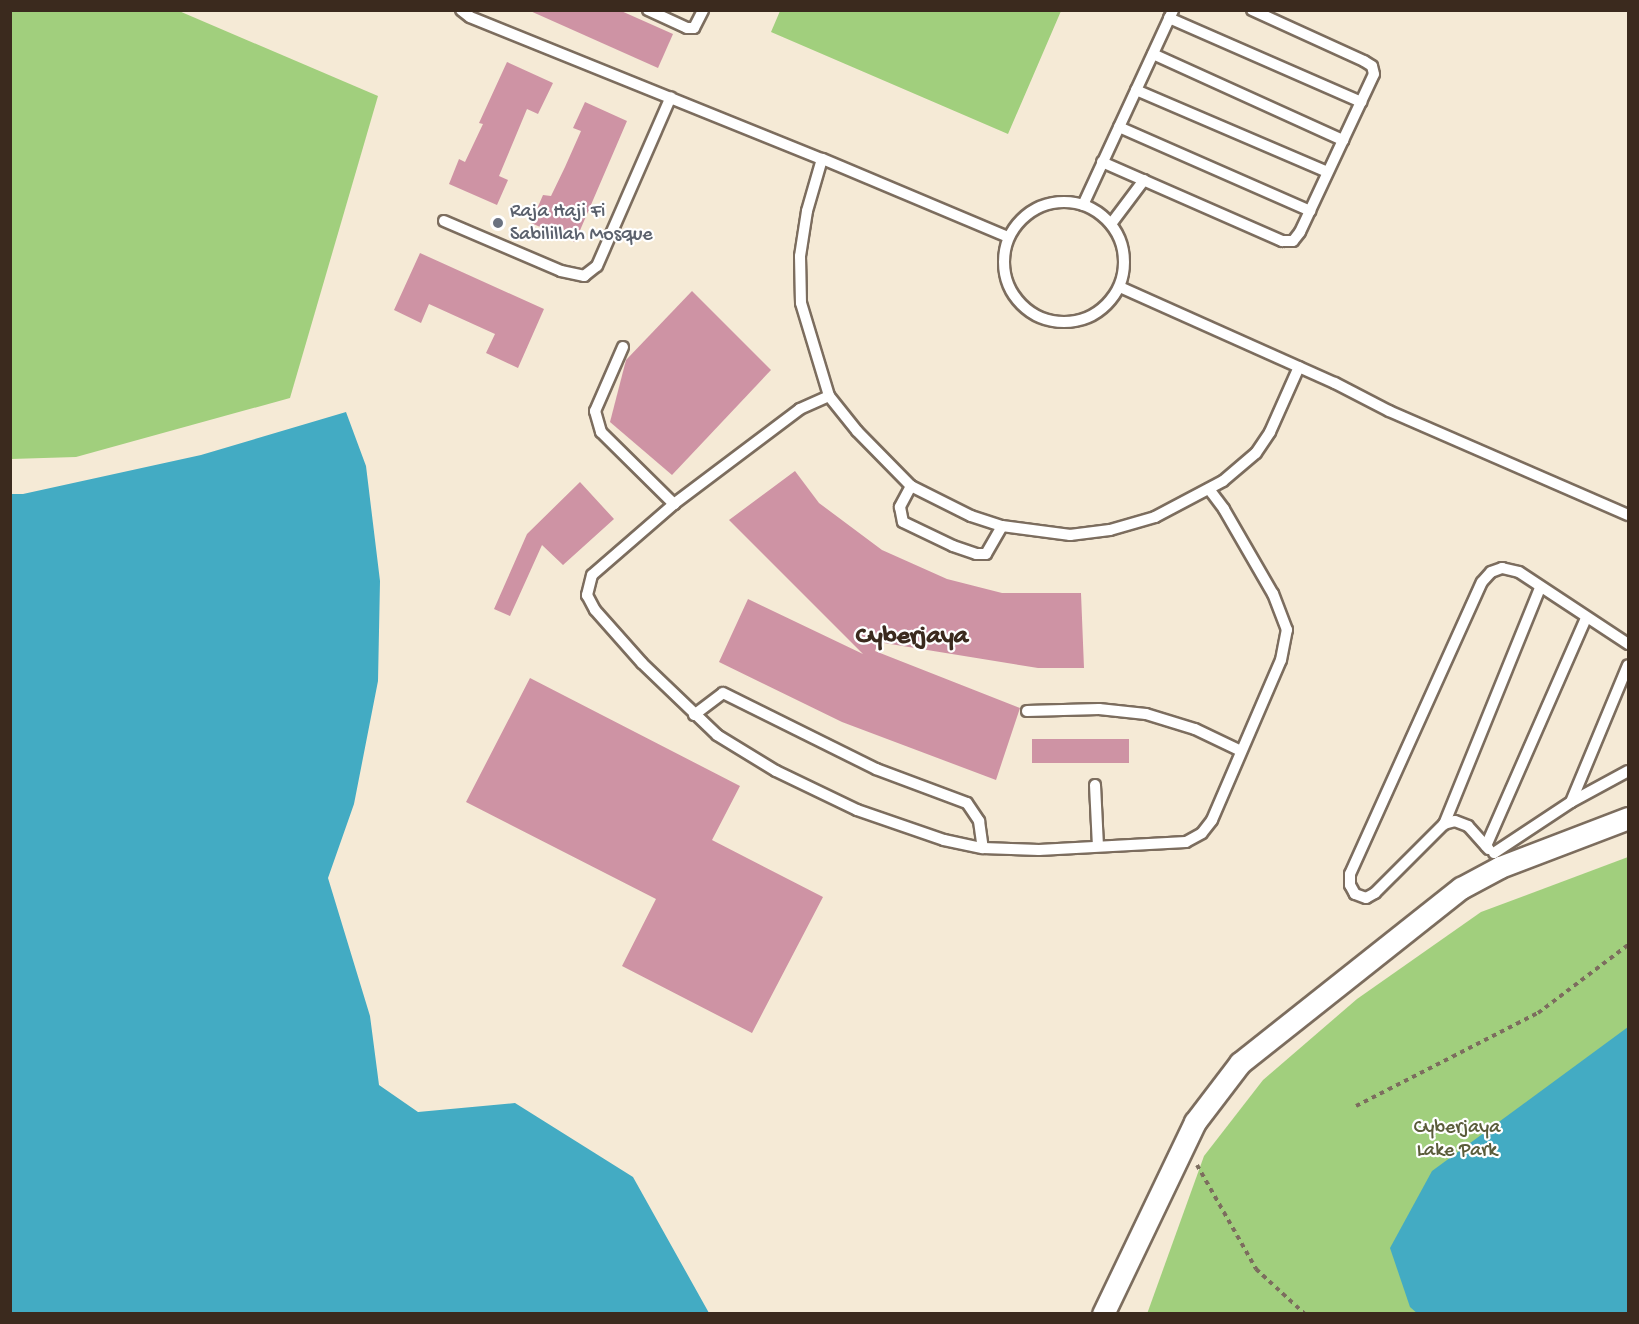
<!DOCTYPE html>
<html>
<head>
<meta charset="utf-8">
<style>
  body { margin:0 }
  #map { position:relative; width:1639px; height:1324px; overflow:hidden; background:#f5ead6; font-family:"Gochi Hand",sans-serif }
  div>[style] { position:absolute }
  .green>* { inset:0; background:#a1cf7d }
  .water>* { inset:0; background:#43abc3 }
  .building>* { inset:0; background:#ce93a4; transform-origin:0 0 }
  .path>* { height:4px; margin-top:-2px; transform-origin:0; background:repeating-linear-gradient(90deg,#7c6d5e 0 4.5px,transparent 0 9px) }
  .roads { filter:drop-shadow(2px 0 #7c6d5e) drop-shadow(-2px 0 #7c6d5e) drop-shadow(0 2px #7c6d5e) drop-shadow(0 -2px #7c6d5e) }
  .service>* { height:10px; margin:-5px; padding:0 5px; transform-origin:5px; border-radius:5px; background:#fff }
  .service>.ring { margin:-5px; padding:0; box-sizing:content-box; background:none; border:10px solid #fff; border-radius:50% }
  .minor>* { height:21px; margin:-10.5px; padding:0 10.5px; transform-origin:10.5px; border-radius:10.5px; background:#fff }
  .dots>* { width:16px; height:16px; translate:-50% -50%; box-sizing:border-box; border:3px solid #fff; border-radius:50% }
  span { translate:-50% -50%; white-space:nowrap; text-align:center; line-height:1.15; -webkit-text-stroke:4.5px #fff; paint-order:stroke }
  .worship-label { font-size:20px; color:#5b616d }
  .left { translate:0 -50%; text-align:left }
  .park-label { font-size:20px; color:#5a5c3a }
  .district-label { font-size:26px; color:#3b2a1e; font-weight:700 }
  .frame { position:absolute; inset:0; border:12px solid #3b2a1e; pointer-events:none }
</style>
</head>
<body>
<div id="map">
  <div class="green">
    <div style="clip-path:polygon(10px 11px,179px 11px,378px 96px,290px 398px,76px 457px,11px 459px)"></div>
    <div style="clip-path:polygon(780px 11px,780px 10px,1061px 11px,1008px 134px,771px 32px)"></div>
    <div style="clip-path:polygon(1628px 857px,1628px 1313px,1147px 1314px,1204px 1156px,1263px 1080px,1357px 999px,1481px 912px)"></div>
  </div>
  <div class="water">
    <div style="clip-path:polygon(346px 412px,366px 466px,380px 581px,378px 681px,354px 804px,328px 878px,370px 1016px,379px 1085px,418px 1112px,515px 1103px,633px 1177px,709px 1313px,11px 1313px,11px 494px,23px 494px,201px 455px)"></div>
    <div style="clip-path:polygon(1628px 1027px,1628px 1313px,1418px 1314px,1410px 1307px,1390px 1248px,1432px 1171px)"></div>
  </div>
  <div class="building">
    <div style="clip-path:polygon(528px 10px,619px 10px,673px 34px,658px 68px)"></div>
    <div style="clip-path:polygon(507px 62px,553px 83px,538px 114px,527px 109px,499px 176px,508px 180px,497px 205px,449px 184px,459px 159px,465px 162px,483px 124px,479px 123px)"></div>
    <div style="clip-path:polygon(585px 102px,627px 121px,575px 242px,531px 223px,543px 195px,551px 196px,565px 167px,581px 131px,573px 128px)"></div>
    <div style="clip-path:polygon(420px 253px,544px 309px,518px 368px,486px 353px,495px 334px,429px 304px,421px 323px,394px 310px)"></div>
    <div style="clip-path:polygon(692px 291px,771px 370px,672px 475px,610px 422px,626px 360px)"></div>
    <div style="clip-path:polygon(795px 471px,819px 503px,882px 550px,947px 579px,1002px 593px,1081px 593px,1084px 668px,1038px 668px,878px 642px,875px 651px,1020px 708px,996px 780px,842px 722px,719px 662px,748px 599px,863px 654px,729px 520px)"></div>
    <div style="clip-path:polygon(580px 482px,614px 519px,563px 565px,542px 545px,510px 616px,494px 609px,527px 534px)"></div>
    <div style="clip-path:polygon(530px 678px,740px 786px,712px 840px,823px 897px,752px 1033px,622px 966px,656px 899px,466px 802px)"></div>
    <div style="left:1129px;top:739px;width:24px;height:97px;rotate:90deg"></div>
  </div>
  <div class="path">
    <div style="left:1356px;top:1106px;width:204px;rotate:-27.1deg"></div>
    <div style="left:1538px;top:1013px;width:113px;rotate:-37.1deg"></div>
    <div style="left:1197px;top:1165px;width:120px;rotate:60.4deg"></div>
    <div style="left:1256px;top:1269px;width:67px;rotate:42.6deg"></div>
  </div>
  <div class="roads">
    <div class="service">
      <div style="left:461px;top:10px;width:11px;rotate:38deg"></div>
      <div style="left:470px;top:17px;width:380px;rotate:22deg"></div>
      <div style="left:648px;top:10px;width:43px;rotate:24.8deg"></div>
      <div style="left:687px;top:28px;width:7px"></div>
      <div style="left:694px;top:28px;width:20px;rotate:-63deg"></div>
      <div style="left:1169px;top:18px;width:210px;rotate:23.6deg"></div>
      <div style="left:1153px;top:54px;width:209px;rotate:24.4deg"></div>
      <div style="left:1136px;top:90px;width:208px;rotate:23.2deg"></div>
      <div style="left:1119px;top:127px;width:209px;rotate:23.7deg"></div>
      <div style="left:1102px;top:162px;width:197px;rotate:23.7deg"></div>
      <div style="left:1282px;top:241px;width:11px"></div>
      <div style="left:1293px;top:241px;width:11px;rotate:-52deg"></div>
      <div style="left:1300px;top:232px;width:174px;rotate:-64.9deg"></div>
      <div style="left:1374px;top:74px;width:8px;rotate:-104deg"></div>
      <div style="left:1372px;top:66px;width:9px;rotate:-148deg"></div>
      <div style="left:1364px;top:61px;width:123px;rotate:-155.5deg"></div>
      <div class="ring" style="left:1004px;top:202px;width:110px;height:110px"></div>
      <div style="left:1083px;top:205px;width:215px;rotate:-65.2deg"></div>
      <div style="left:444px;top:221px;width:127px;rotate:23.1deg"></div>
      <div style="left:561px;top:271px;width:24px;rotate:12deg"></div>
      <div style="left:584px;top:276px;width:16px;rotate:-38deg"></div>
      <div style="left:597px;top:266px;width:184px;rotate:-66.4deg"></div>
      <div style="left:1111px;top:224px;width:55px;rotate:-53.1deg"></div>
      <div style="left:1008px;top:237px;width:202px;rotate:-157.2deg"></div>
      <div style="left:822px;top:159px;width:54px;rotate:106.1deg"></div>
      <div style="left:807px;top:211px;width:46px;rotate:98.8deg"></div>
      <div style="left:800px;top:256px;width:47px;rotate:88.8deg"></div>
      <div style="left:801px;top:303px;width:97px;rotate:73.2deg"></div>
      <div style="left:829px;top:396px;width:45px;rotate:51.3deg"></div>
      <div style="left:857px;top:431px;width:77px;rotate:45.5deg"></div>
      <div style="left:911px;top:486px;width:67px;rotate:26.6deg"></div>
      <div style="left:971px;top:516px;width:33px;rotate:18deg"></div>
      <div style="left:1002px;top:526px;width:69px;rotate:7.5deg"></div>
      <div style="left:1070px;top:535px;width:40px;rotate:-7.1deg"></div>
      <div style="left:1110px;top:530px;width:47px;rotate:-16.1deg"></div>
      <div style="left:1155px;top:517px;width:77px;rotate:-27.9deg"></div>
      <div style="left:1223px;top:481px;width:43px;rotate:-40.3deg"></div>
      <div style="left:1256px;top:453px;width:25px;rotate:-56deg"></div>
      <div style="left:1270px;top:432px;width:71px;rotate:-66deg"></div>
      <div style="left:1120px;top:287px;width:235px;rotate:24.1deg"></div>
      <div style="left:1335px;top:383px;width:61px;rotate:27.4deg"></div>
      <div style="left:1389px;top:411px;width:261px;rotate:23.5deg"></div>
      <div style="left:623px;top:347px;width:70px;rotate:113.6deg"></div>
      <div style="left:595px;top:411px;width:22px;rotate:74deg"></div>
      <div style="left:601px;top:432px;width:103px;rotate:44.6deg"></div>
      <div style="left:829px;top:396px;width:32px;rotate:156deg"></div>
      <div style="left:800px;top:409px;width:158px;rotate:143deg"></div>
      <div style="left:674px;top:504px;width:108px;rotate:139.1deg"></div>
      <div style="left:592px;top:575px;width:21px;rotate:104deg"></div>
      <div style="left:587px;top:595px;width:17px;rotate:62deg"></div>
      <div style="left:595px;top:610px;width:71px;rotate:48.4deg"></div>
      <div style="left:642px;top:663px;width:104px;rotate:43.8deg"></div>
      <div style="left:717px;top:735px;width:69px;rotate:31.4deg"></div>
      <div style="left:776px;top:771px;width:90px;rotate:25.7deg"></div>
      <div style="left:857px;top:810px;width:92px;rotate:19deg"></div>
      <div style="left:944px;top:840px;width:40px;rotate:12deg"></div>
      <div style="left:983px;top:848px;width:56px;rotate:2deg"></div>
      <div style="left:1039px;top:850px;width:147px;rotate:-3.1deg"></div>
      <div style="left:1186px;top:842px;width:18px;rotate:-29deg"></div>
      <div style="left:1202px;top:833px;width:16px;rotate:-52deg"></div>
      <div style="left:1212px;top:820px;width:174px;rotate:-66.7deg"></div>
      <div style="left:1281px;top:660px;width:31px;rotate:-79deg"></div>
      <div style="left:1287px;top:630px;width:39px;rotate:-111deg"></div>
      <div style="left:1273px;top:594px;width:98px;rotate:-120deg"></div>
      <div style="left:1224px;top:509px;width:25px;rotate:-127deg"></div>
      <div style="left:911px;top:486px;width:24px;rotate:118deg"></div>
      <div style="left:900px;top:507px;width:15px;rotate:79deg"></div>
      <div style="left:903px;top:522px;width:55px;rotate:25.6deg"></div>
      <div style="left:953px;top:546px;width:24px;rotate:19deg"></div>
      <div style="left:976px;top:554px;width:10px"></div>
      <div style="left:986px;top:554px;width:32px;rotate:-60deg"></div>
      <div style="left:1540px;top:588px;width:255px;rotate:112.1deg"></div>
      <div style="left:1444px;top:824px;width:98px;rotate:135deg"></div>
      <div style="left:1375px;top:893px;width:10px;rotate:151deg"></div>
      <div style="left:1366px;top:898px;width:12px;rotate:-160deg"></div>
      <div style="left:1355px;top:894px;width:10px;rotate:-119deg"></div>
      <div style="left:1350px;top:885px;width:11px;rotate:-90deg"></div>
      <div style="left:1350px;top:874px;width:320px;rotate:-65.7deg"></div>
      <div style="left:1482px;top:582px;width:13px;rotate:-48deg"></div>
      <div style="left:1491px;top:572px;width:12px;rotate:-20deg"></div>
      <div style="left:1502px;top:568px;width:17px;rotate:13deg"></div>
      <div style="left:1519px;top:572px;width:131px;rotate:33.4deg"></div>
      <div style="left:1027px;top:711px;width:72px;rotate:-1.6deg"></div>
      <div style="left:1099px;top:709px;width:47px;rotate:6.1deg"></div>
      <div style="left:1146px;top:714px;width:51px;rotate:17deg"></div>
      <div style="left:1195px;top:729px;width:51px;rotate:25.6deg"></div>
      <div style="left:694px;top:715px;width:36px;rotate:-37deg"></div>
      <div style="left:723px;top:693px;width:171px;rotate:26.4deg"></div>
      <div style="left:876px;top:769px;width:97px;rotate:20.5deg"></div>
      <div style="left:967px;top:803px;width:22px;rotate:56deg"></div>
      <div style="left:979px;top:821px;width:27px;rotate:82deg"></div>
      <div style="left:1095px;top:785px;width:61px;rotate:87.2deg"></div>
      <div style="left:1571px;top:802px;width:148px;rotate:-67.4deg"></div>
      <div style="left:1444px;top:824px;width:11px;rotate:-15deg"></div>
      <div style="left:1455px;top:821px;width:14px;rotate:21deg"></div>
      <div style="left:1468px;top:826px;width:31px;rotate:48deg"></div>
      <div style="left:1486px;top:846px;width:249px;rotate:-66.3deg"></div>
      <div style="left:1494px;top:853px;width:92px;rotate:-33.5deg"></div>
      <div style="left:1571px;top:802px;width:65px;rotate:-28.5deg"></div>
    </div>
    <div class="minor">
      <div style="left:1103px;top:1314px;width:213px;rotate:-64.4deg"></div>
      <div style="left:1195px;top:1122px;width:74px;rotate:-52.7deg"></div>
      <div style="left:1240px;top:1063px;width:282px;rotate:-38.4deg"></div>
      <div style="left:1461px;top:888px;width:44px;rotate:-28.3deg"></div>
      <div style="left:1500px;top:867px;width:137px;rotate:-20.9deg"></div>
    </div>
  </div>
  <div class="dots">
    <div style="left:498px;top:223px;background:#6b7280"></div>
  </div>
  <div class="worship-label">
    <span class="left" style="left:510px;top:224px">Raja Haji Fi<br>Sabilillah Mosque</span>
  </div>
  <div class="park-label">
    <span style="left:1457px;top:1140px">Cyberjaya<br>Lake Park</span>
  </div>
  <div class="district-label">
    <span style="left:912px;top:638px">Cyberjaya</span>
  </div>
  <div class="frame"></div>
</div>
</body>
</html>
